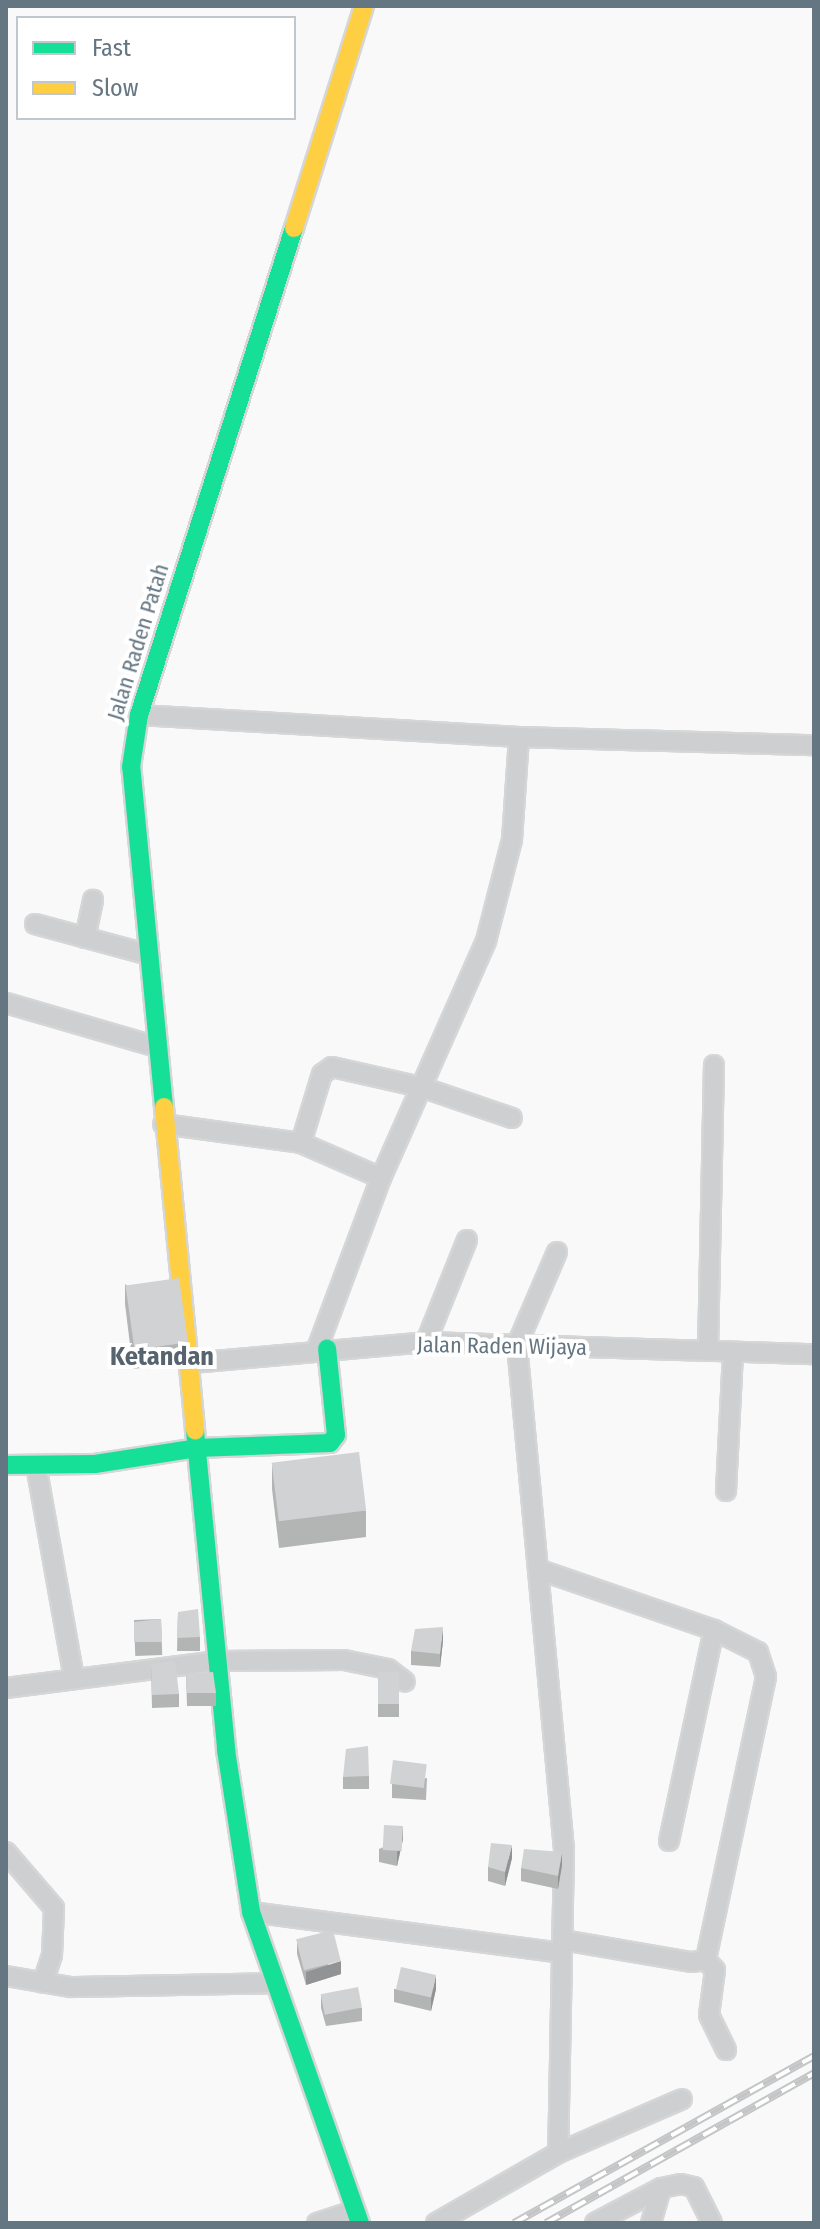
<!DOCTYPE html>
<html>
<head>
<meta charset="utf-8">
<style>
  body { margin:0 }
  #map { position:relative; width:820px; height:2229px; overflow:hidden; background:#f9f9f9; font-family:"Fira Sans Condensed",sans-serif }
  div>[style] { position:absolute }
  .roads { filter:drop-shadow(2px 0 #d5d6d7) drop-shadow(-2px 0 #d5d6d7) drop-shadow(0 2px #d5d6d7) drop-shadow(0 -2px #d5d6d7) }
  .street>* { height:18px; margin:-9px; padding:0 9px; transform-origin:9px; border-radius:9px; background:#cecfd0 }
  .fast>* { height:18px; margin:-9px; padding:0 9px; transform-origin:9px; border-radius:9px; background:#16e098 }
  .slow>* { height:18px; margin:-9px; padding:0 9px; transform-origin:9px; border-radius:9px; background:#ffcf43 }
  .rail>* { height:8px; margin-top:-4px; transform-origin:0; background:repeating-linear-gradient(90deg,#fff 0 15px,#c3c5c6 0 30px); box-sizing:border-box; border-block:2px solid #c3c5c6 }
  .wall>* { inset:0; background:#b3b5b5; transform-origin:0 0 }
  .shaded-wall>* { inset:0; background:#929394 }
  .building>* { inset:0; background:#d0d2d3; transform-origin:0 0 }
  span { translate:-50% -50%; white-space:nowrap; text-align:center; line-height:1.15; -webkit-text-stroke:8px #fff; paint-order:stroke }
  .street-label { font-size:22px; color:#657683 }
  .quarter-label { font-size:26px; color:#57646e; font-weight:700 }
  .frame { position:absolute; inset:0; border:8px solid #657683; pointer-events:none }
  .legend { position:absolute; left:16px; top:16px; width:280px; height:104px; box-sizing:border-box; background:#fff; border:2px solid #c1c8cd; margin:0; padding:10px 14px; list-style:none; font-size:24px; color:#657683 }
  .legend li { display:flex; align-items:center; gap:16px; height:40px }
  .legend b { width:40px; border:2px solid #c1c8cd }
</style>
</head>
<body>
<div id="map">
  <div class="roads">
    <div class="street">
      <div style="left:139px;top:715px;width:381px;rotate:3.3deg"></div>
      <div style="left:519px;top:737px;width:295px;rotate:1.6deg"></div>
      <div style="left:35px;top:924px;width:115px;rotate:15.1deg"></div>
      <div style="left:85px;top:938px;width:39px;rotate:-78deg"></div>
      <div style="left:6px;top:1003px;width:157px;rotate:16.2deg"></div>
      <div style="left:163px;top:1124px;width:139px;rotate:7.8deg"></div>
      <div style="left:301px;top:1143px;width:87px;rotate:23.6deg"></div>
      <div style="left:301px;top:1143px;width:72px;rotate:-73.1deg"></div>
      <div style="left:322px;top:1074px;width:12px;rotate:-35deg"></div>
      <div style="left:332px;top:1067px;width:91px;rotate:12.7deg"></div>
      <div style="left:421px;top:1087px;width:96px;rotate:18.8deg"></div>
      <div style="left:557px;top:1252px;width:101px;rotate:113.3deg"></div>
      <div style="left:517px;top:1345px;width:507px;rotate:84.68deg"></div>
      <div style="left:564px;top:1850px;width:303px;rotate:91.1deg"></div>
      <div style="left:426px;top:1342px;width:110px;rotate:-68.1deg"></div>
      <div style="left:317px;top:1349px;width:183px;rotate:-69.5deg"></div>
      <div style="left:381px;top:1178px;width:259px;rotate:-66.1deg"></div>
      <div style="left:486px;top:941px;width:104px;rotate:-75.6deg"></div>
      <div style="left:512px;top:840px;width:103px;rotate:-86.1deg"></div>
      <div style="left:708px;top:1351px;width:286px;rotate:-88.8deg"></div>
      <div style="left:192px;top:1363px;width:235px;rotate:-5.1deg"></div>
      <div style="left:426px;top:1342px;width:388px;rotate:1.8deg"></div>
      <div style="left:36px;top:1465px;width:217px;rotate:79.9deg"></div>
      <div style="left:726px;top:1491px;width:139px;rotate:-87.1deg"></div>
      <div style="left:540px;top:1570px;width:184px;rotate:19deg"></div>
      <div style="left:714px;top:1630px;width:49px;rotate:26.6deg"></div>
      <div style="left:758px;top:1652px;width:26px;rotate:72deg"></div>
      <div style="left:766px;top:1677px;width:289px;rotate:102deg"></div>
      <div style="left:706px;top:1960px;width:15px;rotate:172deg"></div>
      <div style="left:691px;top:1962px;width:131px;rotate:-170.3deg"></div>
      <div style="left:6px;top:1688px;width:214px;rotate:-7.3deg"></div>
      <div style="left:218px;top:1661px;width:126px;rotate:-0.5deg"></div>
      <div style="left:344px;top:1660px;width:45px;rotate:11.6deg"></div>
      <div style="left:388px;top:1669px;width:21px;rotate:37deg"></div>
      <div style="left:669px;top:1841px;width:216px;rotate:-78deg"></div>
      <div style="left:6px;top:1852px;width:74px;rotate:49.4deg"></div>
      <div style="left:54px;top:1908px;width:47px;rotate:92.4deg"></div>
      <div style="left:52px;top:1955px;width:29px;rotate:108deg"></div>
      <div style="left:251px;top:1912px;width:313px;rotate:7.5deg"></div>
      <div style="left:706px;top:1960px;width:13px;rotate:48deg"></div>
      <div style="left:715px;top:1970px;width:45px;rotate:97.6deg"></div>
      <div style="left:709px;top:2015px;width:39px;rotate:64deg"></div>
      <div style="left:6px;top:1976px;width:66px;rotate:9.6deg"></div>
      <div style="left:71px;top:1987px;width:204px;rotate:-1.1deg"></div>
      <div style="left:317px;top:2223px;width:40px;rotate:-18deg"></div>
      <div style="left:436px;top:2223px;width:141px;rotate:-29.8deg"></div>
      <div style="left:558px;top:2153px;width:135px;rotate:-23.5deg"></div>
      <div style="left:595px;top:2223px;width:75px;rotate:-27.9deg"></div>
      <div style="left:661px;top:2188px;width:20px;rotate:-11deg"></div>
      <div style="left:681px;top:2184px;width:13px;rotate:13deg"></div>
      <div style="left:694px;top:2187px;width:40px;rotate:63.4deg"></div>
      <div style="left:651px;top:2223px;width:36px;rotate:-74deg"></div>
    </div>
    <div class="fast">
      <div style="left:164px;top:1107px;width:342px;rotate:-95.5deg"></div>
      <div style="left:131px;top:767px;width:53px;rotate:-81.3deg"></div>
      <div style="left:139px;top:715px;width:511px;rotate:-72.35deg"></div>
      <div style="left:195px;top:1431px;width:321px;rotate:84.4deg"></div>
      <div style="left:226px;top:1750px;width:164px;rotate:81.2deg"></div>
      <div style="left:251px;top:1912px;width:330px;rotate:70.7deg"></div>
      <div style="left:6px;top:1465px;width:89px;rotate:-0.6deg"></div>
      <div style="left:95px;top:1464px;width:103px;rotate:-8.9deg"></div>
      <div style="left:197px;top:1448px;width:133px;rotate:-2.2deg"></div>
      <div style="left:330px;top:1443px;width:10px;rotate:-53deg"></div>
      <div style="left:336px;top:1435px;width:87px;rotate:-95.9deg"></div>
    </div>
    <div class="slow">
      <div style="left:294px;top:228px;width:233px;rotate:-72.5deg"></div>
      <div style="left:164px;top:1107px;width:325px;rotate:84.5deg"></div>
    </div>
  </div>
  <div class="rail">
    <div style="left:514px;top:2223px;width:343px;rotate:-29.1deg"></div>
    <div style="left:546px;top:2223px;width:307px;rotate:-29.2deg"></div>
  </div>
  <div class="wall">
    <div style="clip-path:polygon(125px 1284px,188px 1342px,188px 1362px,133px 1369px,125px 1304px)"></div>
    <div style="clip-path:polygon(272px 1463px,366px 1511px,366px 1537px,279px 1548px,272px 1489px)"></div>
    <div style="clip-path:polygon(178px 1612px,200px 1637px,200px 1651px,177px 1651px)"></div>
    <div style="left:161px;top:1619px;width:36px;height:27px;rotate:88deg"></div>
    <div style="clip-path:polygon(443px 1641px,440px 1667px,411px 1665px,411px 1651px)"></div>
    <div style="clip-path:polygon(151px 1664px,179px 1694px,179px 1707px,152px 1708px)"></div>
    <div style="left:399px;top:1672px;width:45px;height:21px;rotate:90deg"></div>
    <div style="clip-path:polygon(186px 1674px,216px 1693px,216px 1706px,187px 1706px)"></div>
    <div style="left:369px;top:1776px;width:13px;height:26px;rotate:90deg"></div>
    <div style="clip-path:polygon(427px 1778px,426px 1800px,392px 1798px,392px 1784px)"></div>
    <div style="clip-path:polygon(403px 1839px,397px 1866px,379px 1862px,379px 1849px)"></div>
    <div style="clip-path:polygon(512px 1858px,505px 1886px,488px 1881px,488px 1867px)"></div>
    <div style="clip-path:polygon(562px 1865px,558px 1889px,521px 1881px,521px 1868px)"></div>
    <div style="clip-path:polygon(297px 1941px,341px 1974px,306px 1985px,297px 1954px)"></div>
    <div style="clip-path:polygon(394px 1989px,436px 1989px,431px 2011px,394px 2002px)"></div>
    <div style="clip-path:polygon(321px 1994px,362px 2008px,362px 2021px,326px 2026px,321px 2008px)"></div>
  </div>
  <div class="shaded-wall">
    <div style="clip-path:polygon(443px 1627px,443px 1641px,440px 1667px,440px 1654px)"></div>
    <div style="clip-path:polygon(403px 1826px,403px 1839px,397px 1866px,397px 1853px)"></div>
    <div style="clip-path:polygon(512px 1845px,512px 1858px,505px 1886px,505px 1872px)"></div>
    <div style="clip-path:polygon(562px 1852px,562px 1865px,558px 1889px,558px 1876px)"></div>
    <div style="clip-path:polygon(341px 1961px,341px 1974px,306px 1985px,306px 1972px)"></div>
    <div style="clip-path:polygon(436px 1975px,436px 1989px,431px 2011px,431px 1998px)"></div>
  </div>
  <div class="building">
    <div style="left:179px;top:1278px;width:65px;height:54px;rotate:82deg"></div>
    <div style="left:359px;top:1452px;width:59px;height:88px;rotate:83deg"></div>
    <div style="clip-path:polygon(198px 1609px,200px 1637px,177px 1638px,178px 1612px)"></div>
    <div style="clip-path:polygon(161px 1619px,162px 1642px,134px 1642px,134px 1622px)"></div>
    <div style="clip-path:polygon(443px 1627px,440px 1654px,411px 1651px,415px 1629px)"></div>
    <div style="clip-path:polygon(175px 1661px,179px 1694px,152px 1695px,151px 1664px)"></div>
    <div style="clip-path:polygon(213px 1672px,216px 1693px,187px 1693px,186px 1674px)"></div>
    <div style="left:399px;top:1672px;width:32px;height:21px;rotate:90deg"></div>
    <div style="clip-path:polygon(368px 1746px,369px 1776px,343px 1777px,346px 1749px)"></div>
    <div style="left:393px;top:1760px;width:34px;height:24px;rotate:7deg"></div>
    <div style="left:384px;top:1825px;width:19px;height:25px;rotate:3deg"></div>
    <div style="clip-path:polygon(491px 1843px,512px 1845px,505px 1872px,488px 1867px)"></div>
    <div style="clip-path:polygon(524px 1849px,562px 1852px,558px 1876px,521px 1868px)"></div>
    <div style="left:333px;top:1930px;width:32px;height:38px;rotate:76deg"></div>
    <div style="left:401px;top:1967px;width:36px;height:23px;rotate:13deg"></div>
    <div style="left:358px;top:1987px;width:21px;height:38px;rotate:79deg"></div>
  </div>
  <div class="street-label">
    <span style="left:138px;top:642px;rotate:-73deg">Jalan Raden Patah</span>
    <span style="left:502px;top:1346px;rotate:1deg">Jalan Raden Wijaya</span>
  </div>
  <div class="quarter-label">
    <span style="left:162px;top:1357px">Ketandan</span>
  </div>
  <div class="frame"></div>
  <ul class="legend">
  <li><b style="height:10px;background:#16e098"></b>Fast</li>
  <li><b style="height:10px;background:#ffcf43"></b>Slow</li>
  </ul>
</div>
</body>
</html>
